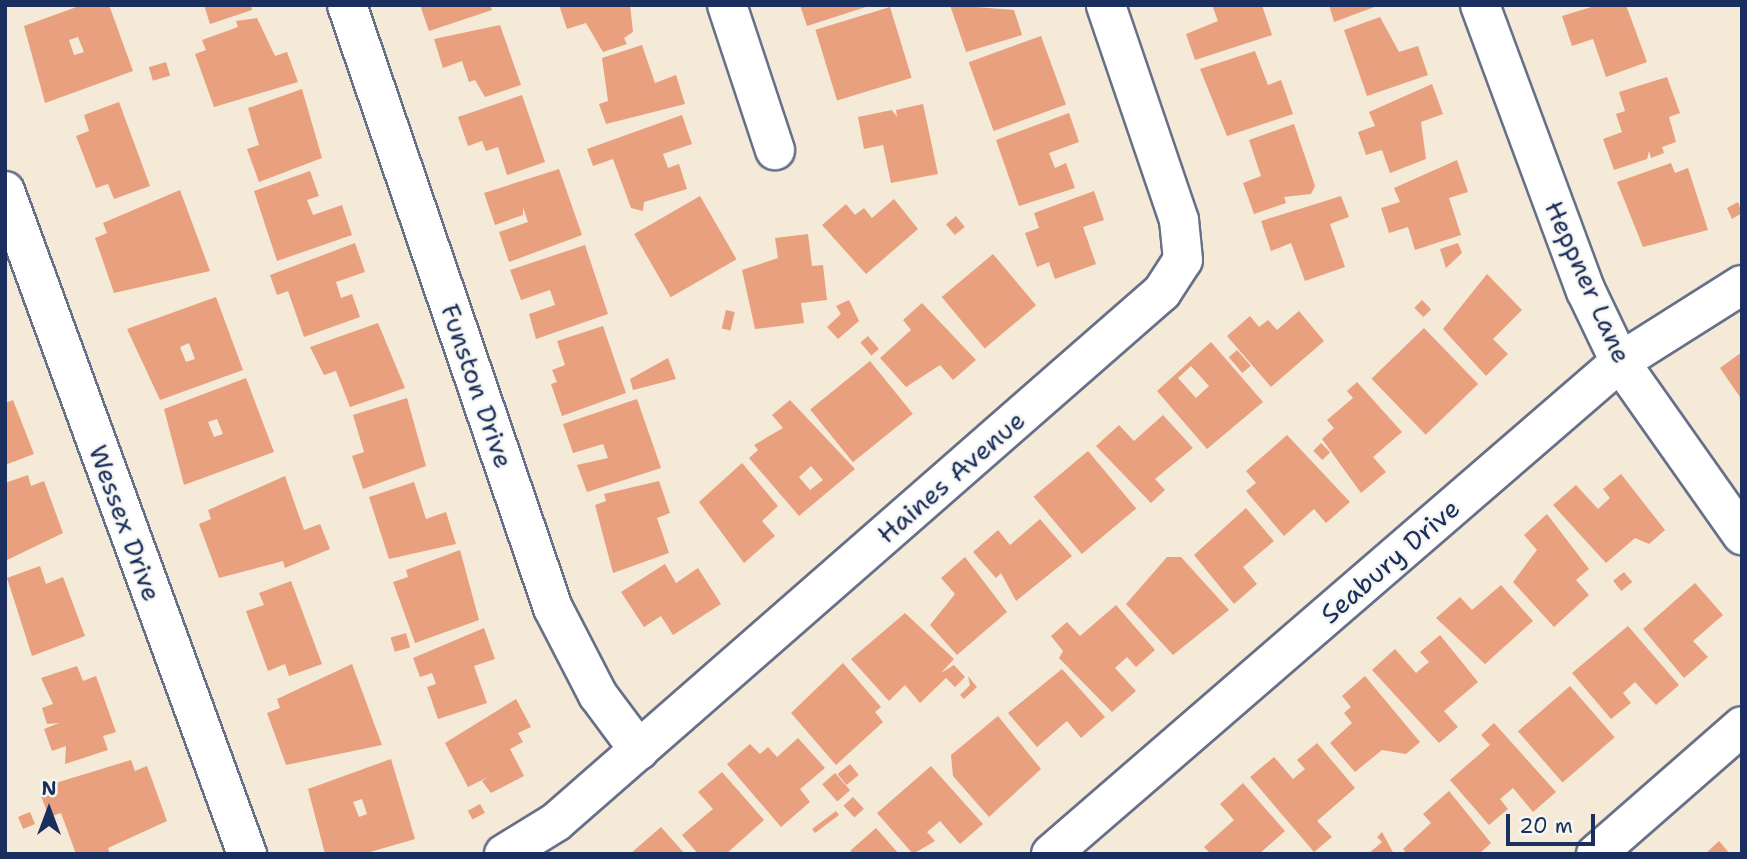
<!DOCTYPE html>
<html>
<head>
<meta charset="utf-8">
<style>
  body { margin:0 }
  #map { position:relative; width:1747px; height:859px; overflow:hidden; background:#f5e9d8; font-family:"Shantell Sans",sans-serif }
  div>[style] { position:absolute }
  .building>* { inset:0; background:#e8a07f; transform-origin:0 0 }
  .roads { filter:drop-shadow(2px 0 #677089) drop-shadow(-2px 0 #677089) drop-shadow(0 2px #677089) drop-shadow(0 -2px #677089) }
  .minor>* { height:38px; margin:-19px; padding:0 19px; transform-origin:19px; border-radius:19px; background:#fff }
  span { translate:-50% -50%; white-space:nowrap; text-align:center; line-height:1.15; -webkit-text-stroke:5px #f6f6f2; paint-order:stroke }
  .street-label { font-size:26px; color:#1b2f5e }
  .frame { position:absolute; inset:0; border:7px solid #1b2f5e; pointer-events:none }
  .north { position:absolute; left:14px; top:775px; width:70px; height:70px; -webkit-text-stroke:5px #f6f6f2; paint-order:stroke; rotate:0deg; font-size:19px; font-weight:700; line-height:28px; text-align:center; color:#1b2f5e }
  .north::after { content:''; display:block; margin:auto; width:24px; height:32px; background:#1b2f5e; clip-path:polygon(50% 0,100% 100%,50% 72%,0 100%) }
  .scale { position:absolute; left:1506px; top:814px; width:89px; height:32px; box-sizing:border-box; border:4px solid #1b2f5e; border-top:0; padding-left:9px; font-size:21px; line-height:24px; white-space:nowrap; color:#1b2f5e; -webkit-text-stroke:5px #f6f6f2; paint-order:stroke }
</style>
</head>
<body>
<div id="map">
  <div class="building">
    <div style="clip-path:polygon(evenodd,82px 5px,109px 5px,133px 71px,45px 103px,24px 26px,82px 5px,78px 37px,84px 52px,74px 55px,69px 40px,78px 37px)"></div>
    <div style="clip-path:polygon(204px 5px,251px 5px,252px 10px,210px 24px)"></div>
    <div style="clip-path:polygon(420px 5px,490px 5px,492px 10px,429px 31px)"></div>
    <div style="clip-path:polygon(559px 5px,630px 5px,633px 32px,624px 38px,627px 44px,603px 52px,586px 23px,567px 29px)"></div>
    <div style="clip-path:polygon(800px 5px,869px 5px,869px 6px,807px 26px)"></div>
    <div style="clip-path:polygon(950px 5px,1014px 10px,1022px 35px,966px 52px)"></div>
    <div style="clip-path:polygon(1212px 5px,1262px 5px,1272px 35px,1195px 60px,1186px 34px,1218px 21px)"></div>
    <div style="clip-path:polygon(1329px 5px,1377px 5px,1377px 6px,1334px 22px)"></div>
    <div style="clip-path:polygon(1598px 5px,1626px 5px,1647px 62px,1606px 77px,1593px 39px,1572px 46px,1562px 16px)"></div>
    <div style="left:890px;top:7px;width:74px;height:78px;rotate:73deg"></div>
    <div style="clip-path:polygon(1380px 17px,1399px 52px,1418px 46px,1428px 75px,1367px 96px,1344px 30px)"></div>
    <div style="clip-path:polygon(257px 18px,275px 56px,287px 52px,298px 82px,214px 107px,195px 54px,206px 50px,202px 40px,238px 27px,236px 21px)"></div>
    <div style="clip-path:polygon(500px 25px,521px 85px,485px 97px,475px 80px,469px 82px,462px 61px,443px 68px,434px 39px)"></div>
    <div style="left:1041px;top:36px;width:73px;height:77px;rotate:70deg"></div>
    <div style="clip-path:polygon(642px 45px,655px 83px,676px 75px,685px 104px,606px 124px,599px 104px,608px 101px,602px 58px)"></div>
    <div style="clip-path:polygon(1255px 51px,1268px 85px,1281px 80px,1293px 114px,1227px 136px,1200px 69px)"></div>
    <div style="left:166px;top:62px;width:14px;height:18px;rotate:73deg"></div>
    <div style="clip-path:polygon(1667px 77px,1680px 113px,1669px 117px,1676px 142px,1662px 147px,1664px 153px,1651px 158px,1649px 151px,1647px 159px,1614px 170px,1603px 139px,1622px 132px,1616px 114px,1625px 111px,1619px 92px)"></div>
    <div style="clip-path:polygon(1432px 84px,1443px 114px,1421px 122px,1426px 159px,1390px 173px,1382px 150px,1366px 155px,1358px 132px,1375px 126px,1369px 112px)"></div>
    <div style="clip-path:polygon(302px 89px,322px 158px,259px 182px,247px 149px,259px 145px,248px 108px)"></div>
    <div style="clip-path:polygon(522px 95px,545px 162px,507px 175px,498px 147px,486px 151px,482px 141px,468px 146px,458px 117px)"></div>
    <div style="clip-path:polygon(119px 102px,150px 186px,114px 199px,108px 184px,96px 188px,76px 136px,89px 131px,84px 115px)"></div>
    <div style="clip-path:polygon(923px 104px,938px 174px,891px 183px,883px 145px,864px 149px,858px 117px,892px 110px,897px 117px,896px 110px)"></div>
    <div style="clip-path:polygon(1069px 113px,1079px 142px,1049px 153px,1055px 168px,1066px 163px,1075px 188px,1019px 206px,996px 140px)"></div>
    <div style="clip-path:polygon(682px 115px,692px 144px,663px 154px,668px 168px,679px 164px,687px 189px,644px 202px,643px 211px,631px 208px,613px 159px,593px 166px,587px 149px)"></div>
    <div style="clip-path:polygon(1294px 124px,1315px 186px,1311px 194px,1284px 197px,1286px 203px,1254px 214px,1243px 183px,1261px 176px,1249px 140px)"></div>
    <div style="clip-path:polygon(1457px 160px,1468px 192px,1449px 198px,1461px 235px,1415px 250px,1408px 227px,1389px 233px,1381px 208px,1400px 202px,1394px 188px)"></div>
    <div style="clip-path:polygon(1671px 163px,1675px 173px,1688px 168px,1708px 230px,1643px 247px,1617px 182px)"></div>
    <div style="clip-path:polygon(559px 169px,582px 235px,509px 262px,499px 232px,528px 222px,523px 207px,523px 215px,495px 225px,484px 193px)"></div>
    <div style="clip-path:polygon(310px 171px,319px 196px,307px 200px,313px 215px,342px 205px,352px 235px,277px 261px,254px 191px)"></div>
    <div style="clip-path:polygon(180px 190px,210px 271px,114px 293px,95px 238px,107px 233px,103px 223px)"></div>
    <div style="clip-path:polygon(1094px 191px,1104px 220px,1083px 227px,1096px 264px,1055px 279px,1049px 262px,1037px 267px,1025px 233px,1039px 228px,1034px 213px)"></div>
    <div style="left:700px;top:196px;width:73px;height:76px;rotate:60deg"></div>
    <div style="clip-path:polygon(1341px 196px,1349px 217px,1330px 224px,1345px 267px,1305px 281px,1291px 243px,1271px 251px,1261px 221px)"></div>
    <div style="clip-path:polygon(894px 199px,918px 229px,866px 274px,822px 225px,846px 204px,855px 215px,864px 208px,872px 218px)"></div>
    <div style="clip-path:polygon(1738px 202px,1742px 213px,1732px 219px,1727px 208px)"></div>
    <div style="left:956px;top:216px;width:14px;height:13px;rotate:51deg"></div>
    <div style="clip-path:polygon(808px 234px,812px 266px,823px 265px,827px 300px,801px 303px,804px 323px,755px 329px,742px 270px,778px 258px,775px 238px)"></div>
    <div style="clip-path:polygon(355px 243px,365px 272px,336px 282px,341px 298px,352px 294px,360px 317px,304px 337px,288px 291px,277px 295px,270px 275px)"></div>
    <div style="clip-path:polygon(1458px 243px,1462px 253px,1446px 268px,1440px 249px)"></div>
    <div style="clip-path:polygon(585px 245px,608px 314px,536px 339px,529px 314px,555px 305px,550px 290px,521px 300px,510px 270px)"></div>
    <div style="left:993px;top:254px;width:67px;height:67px;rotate:50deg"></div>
    <div style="clip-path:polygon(1487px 274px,1522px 310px,1493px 339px,1508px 354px,1486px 376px,1443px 329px)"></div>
    <div style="clip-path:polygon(evenodd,216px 297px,243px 370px,160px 400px,127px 329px,216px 297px,189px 343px,195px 359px,186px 362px,180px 347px,189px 343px)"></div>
    <div style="clip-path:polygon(849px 300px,859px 321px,838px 339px,827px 327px,841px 314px,836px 306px)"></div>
    <div style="left:1422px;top:300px;width:13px;height:11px;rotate:45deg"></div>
    <div style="clip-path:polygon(922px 303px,976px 360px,953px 380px,940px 365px,906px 387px,880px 358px,911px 330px,903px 320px)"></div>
    <div style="left:726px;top:310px;width:9px;height:19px;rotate:13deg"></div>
    <div style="clip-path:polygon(1299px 311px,1324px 341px,1271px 387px,1227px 336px,1250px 316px,1259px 327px,1268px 320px,1277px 330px)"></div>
    <div style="clip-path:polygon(378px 323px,405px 388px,350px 407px,336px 371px,324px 375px,310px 347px)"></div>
    <div style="clip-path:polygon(603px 326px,626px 393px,562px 416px,551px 384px,557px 382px,552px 370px,565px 365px,557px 341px)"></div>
    <div style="left:1424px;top:328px;width:78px;height:73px;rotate:46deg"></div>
    <div style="left:868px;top:336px;width:17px;height:10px;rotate:50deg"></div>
    <div style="clip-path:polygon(evenodd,1211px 342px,1263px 402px,1207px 449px,1157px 391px,1211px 342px,1191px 366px,1209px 386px,1196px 398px,1178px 378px,1191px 366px)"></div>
    <div style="left:1237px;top:350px;width:21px;height:11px;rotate:49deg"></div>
    <div style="clip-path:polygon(1742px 352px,1742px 400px,1720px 368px)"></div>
    <div style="clip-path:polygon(668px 358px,676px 379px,633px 390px,630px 379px)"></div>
    <div style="left:870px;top:361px;width:68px;height:77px;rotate:51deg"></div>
    <div style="clip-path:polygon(evenodd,246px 378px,274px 452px,184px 485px,164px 409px,246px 378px,217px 419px,223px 434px,214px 437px,208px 422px,217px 419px)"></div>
    <div style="clip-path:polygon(1357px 382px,1402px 432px,1373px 457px,1386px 472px,1361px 493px,1322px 439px,1334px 428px,1327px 420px,1353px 398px,1347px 391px)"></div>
    <div style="clip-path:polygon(407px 398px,426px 466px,363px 489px,352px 456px,364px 452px,353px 415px)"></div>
    <div style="clip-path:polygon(637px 399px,661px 468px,587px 492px,577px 465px,608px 458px,603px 444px,573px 453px,563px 424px)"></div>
    <div style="clip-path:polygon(13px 400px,34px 454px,5px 465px,5px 403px)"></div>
    <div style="clip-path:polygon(evenodd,790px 400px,855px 469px,799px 516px,749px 458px,758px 450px,754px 445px,783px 428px,772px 415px,790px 400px,811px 466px,823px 480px,810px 490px,799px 477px,811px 466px)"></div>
    <div style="clip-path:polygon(1163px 415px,1193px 448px,1155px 479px,1165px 490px,1151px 503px,1096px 446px,1119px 425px,1134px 441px)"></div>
    <div style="clip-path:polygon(1287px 435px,1350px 502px,1326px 523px,1314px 509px,1284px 536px,1246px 491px,1256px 483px,1246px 471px)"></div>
    <div style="left:1321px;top:443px;width:13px;height:11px;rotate:45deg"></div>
    <div style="left:1088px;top:451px;width:75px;height:71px;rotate:50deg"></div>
    <div style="clip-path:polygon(742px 463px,778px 506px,762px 521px,775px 536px,744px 563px,699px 502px)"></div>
    <div style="clip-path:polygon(1621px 474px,1665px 530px,1649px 544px,1635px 538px,1606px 563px,1553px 505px,1576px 485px,1598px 509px,1610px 498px,1603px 489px)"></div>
    <div style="clip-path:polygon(28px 475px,31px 486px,44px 481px,63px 533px,5px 561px,5px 483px)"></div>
    <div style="clip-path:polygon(285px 476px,304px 530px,320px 524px,330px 549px,285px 568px,283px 561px,219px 578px,199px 524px,211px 519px,208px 510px)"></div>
    <div style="clip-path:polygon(659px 481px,670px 513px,657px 518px,669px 553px,613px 573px,595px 505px,606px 501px,604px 494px)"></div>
    <div style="clip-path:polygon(414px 482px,426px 519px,446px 512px,456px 544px,389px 559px,369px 497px)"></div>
    <div style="clip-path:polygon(1246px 508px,1274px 541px,1243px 567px,1257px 584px,1234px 604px,1194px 555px)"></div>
    <div style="clip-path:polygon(1547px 514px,1589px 569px,1576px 580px,1589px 595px,1554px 627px,1513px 582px,1537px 550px,1524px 535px)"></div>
    <div style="clip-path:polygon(1040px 519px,1072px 556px,1016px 601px,1001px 573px,996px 578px,973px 552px,998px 530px,1010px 545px)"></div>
    <div style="clip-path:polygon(460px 550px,479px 620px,415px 643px,393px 582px,408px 577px,406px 570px)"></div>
    <div style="clip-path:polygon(965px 557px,1007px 612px,957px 655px,930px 625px,955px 594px,941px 578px)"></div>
    <div style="clip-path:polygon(1167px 557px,1181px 557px,1229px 610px,1173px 655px,1126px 604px)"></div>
    <div style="clip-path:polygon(665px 564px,676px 583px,698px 568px,721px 604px,673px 635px,661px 616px,644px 627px,621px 592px)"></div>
    <div style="clip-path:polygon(40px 566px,46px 584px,63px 577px,85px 636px,32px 656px,7px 578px)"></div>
    <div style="left:1624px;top:572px;width:13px;height:14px;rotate:51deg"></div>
    <div style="clip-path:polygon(291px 581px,322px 664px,289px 676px,285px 664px,268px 671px,246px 611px,264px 605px,259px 593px)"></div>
    <div style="clip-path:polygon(1695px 583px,1723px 615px,1693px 641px,1708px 657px,1684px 678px,1643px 629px)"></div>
    <div style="clip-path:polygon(1501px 585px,1533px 621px,1485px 664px,1436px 618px,1460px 597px,1472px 610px)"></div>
    <div style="clip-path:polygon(1116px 605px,1155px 650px,1136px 667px,1127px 657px,1115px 668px,1136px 691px,1112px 712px,1059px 658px,1063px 651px,1051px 636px,1067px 622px,1080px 636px)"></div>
    <div style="clip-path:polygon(905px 613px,954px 659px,941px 673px,954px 665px,965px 677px,955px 687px,946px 678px,920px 703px,905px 685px,889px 701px,851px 659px)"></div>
    <div style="clip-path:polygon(1628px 626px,1679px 685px,1656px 705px,1635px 682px,1623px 693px,1631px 703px,1611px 719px,1572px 673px)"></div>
    <div style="clip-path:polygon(484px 628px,495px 659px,474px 666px,487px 703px,438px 719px,427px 687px,436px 684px,432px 673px,420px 677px,413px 658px)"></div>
    <div style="left:406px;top:633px;width:15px;height:16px;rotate:74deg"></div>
    <div style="clip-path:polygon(1440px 635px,1478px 682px,1444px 711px,1458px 727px,1439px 743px,1372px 670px,1395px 649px,1416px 673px,1429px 662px,1420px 652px)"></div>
    <div style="clip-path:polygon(843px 663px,881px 707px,875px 712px,883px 722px,836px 765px,791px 713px)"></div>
    <div style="clip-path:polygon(352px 664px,382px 745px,286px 765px,267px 713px,280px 708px,277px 699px)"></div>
    <div style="clip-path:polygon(77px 666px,83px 681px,96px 676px,116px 732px,103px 736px,108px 750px,65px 764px,66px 746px,52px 751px,44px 729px,59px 723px,47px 724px,42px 708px,53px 704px,41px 678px)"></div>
    <div style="clip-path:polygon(1062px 669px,1105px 717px,1081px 738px,1067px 721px,1037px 747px,1008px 713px)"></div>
    <div style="clip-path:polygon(968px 676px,977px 687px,964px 699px,960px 695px,970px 685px)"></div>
    <div style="clip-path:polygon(1365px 676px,1420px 742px,1406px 754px,1382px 750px,1355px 772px,1330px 743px,1352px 723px,1344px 713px,1351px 707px,1342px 696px)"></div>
    <div style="left:1570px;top:686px;width:68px;height:69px;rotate:49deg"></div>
    <div style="clip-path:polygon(516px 699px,531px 727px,518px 733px,523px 742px,510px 749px,524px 776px,491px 793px,482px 781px,488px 777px,468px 787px,445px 743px)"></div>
    <div style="clip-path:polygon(998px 716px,1041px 769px,989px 817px,953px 776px,951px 755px)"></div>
    <div style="clip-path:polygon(1494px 723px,1556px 792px,1533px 812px,1513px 788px,1500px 799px,1508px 809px,1489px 825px,1450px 780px,1490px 745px,1481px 735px)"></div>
    <div style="clip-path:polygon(798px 738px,825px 768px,800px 789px,810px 802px,781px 827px,727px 764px,750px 744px,760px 754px,768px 747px,777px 757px)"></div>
    <div style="clip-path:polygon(1317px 743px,1355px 788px,1317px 821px,1332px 837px,1314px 852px,1250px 777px,1274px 757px,1293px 779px,1305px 769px,1297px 760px)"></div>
    <div style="clip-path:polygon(evenodd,391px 759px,415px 839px,363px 854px,325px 854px,308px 789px,391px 759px,362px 799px,367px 814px,359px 817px,353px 802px,362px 799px)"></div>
    <div style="clip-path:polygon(131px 760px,135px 771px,147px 766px,167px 821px,108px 848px,110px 854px,76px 854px,61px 813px,49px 817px,41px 796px,52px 792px,49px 785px)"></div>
    <div style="left:850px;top:764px;width:14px;height:16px;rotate:51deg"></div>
    <div style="clip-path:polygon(931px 766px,983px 824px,960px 844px,940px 821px,927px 832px,935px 841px,913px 854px,877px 813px)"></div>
    <div style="clip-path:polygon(722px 772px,764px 820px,726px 854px,698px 854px,682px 835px,713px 809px,698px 792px)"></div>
    <div style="left:835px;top:773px;width:23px;height:17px;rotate:49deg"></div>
    <div style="clip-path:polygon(1243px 783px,1285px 831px,1259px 854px,1211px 854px,1204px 847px,1234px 820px,1220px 804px)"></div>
    <div style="clip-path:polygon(1449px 791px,1491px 843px,1479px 854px,1407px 854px,1403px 849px,1431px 823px,1423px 814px)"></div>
    <div style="left:853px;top:797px;width:16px;height:13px;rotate:47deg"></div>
    <div style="left:480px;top:804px;width:10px;height:14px;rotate:61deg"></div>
    <div style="left:836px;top:811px;width:5px;height:30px;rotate:53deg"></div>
    <div style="left:30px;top:812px;width:13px;height:13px;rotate:67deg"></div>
    <div style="clip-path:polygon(661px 827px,685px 854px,630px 854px)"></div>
    <div style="clip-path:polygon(876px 828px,899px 854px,850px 854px,851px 850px)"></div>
    <div style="clip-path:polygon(1382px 832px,1394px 854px,1368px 854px,1382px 842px,1377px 837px)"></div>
    <div style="clip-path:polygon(1719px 841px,1730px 854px,1705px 854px)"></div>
  </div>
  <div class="roads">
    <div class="minor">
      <div style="left:347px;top:5px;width:637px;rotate:71.14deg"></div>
      <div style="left:553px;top:608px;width:98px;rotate:62.7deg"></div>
      <div style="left:598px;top:695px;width:69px;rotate:53.3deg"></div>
      <div style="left:727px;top:5px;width:153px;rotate:71.7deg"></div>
      <div style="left:1480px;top:5px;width:305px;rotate:69.7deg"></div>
      <div style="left:1586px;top:291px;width:79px;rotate:64.4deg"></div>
      <div style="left:1620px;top:362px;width:212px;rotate:54.8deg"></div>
      <div style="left:5px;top:191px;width:706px;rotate:69.95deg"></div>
      <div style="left:504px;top:854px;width:61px;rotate:-31.6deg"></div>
      <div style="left:556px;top:822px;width:805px;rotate:-41.17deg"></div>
      <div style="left:1162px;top:292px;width:38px;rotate:-57deg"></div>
      <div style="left:1183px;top:260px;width:40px;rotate:-95.7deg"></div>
      <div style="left:1179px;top:220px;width:227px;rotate:-108.8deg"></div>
      <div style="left:1051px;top:854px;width:752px;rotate:-40.85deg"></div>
      <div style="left:1620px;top:362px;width:144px;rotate:-32.3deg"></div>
      <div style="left:1596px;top:854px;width:194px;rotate:-41.2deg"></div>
    </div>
  </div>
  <div class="street-label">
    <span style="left:1588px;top:282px;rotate:66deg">Heppner Lane</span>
    <span style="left:477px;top:386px;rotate:71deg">Funston Drive</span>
    <span style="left:951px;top:477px;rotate:-41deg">Haines Avenue</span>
    <span style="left:125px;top:523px;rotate:70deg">Wessex Drive</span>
    <span style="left:1390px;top:561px;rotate:-41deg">Seabury Drive</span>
  </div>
  <div class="frame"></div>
  <div class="north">N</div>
  <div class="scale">20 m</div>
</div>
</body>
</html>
